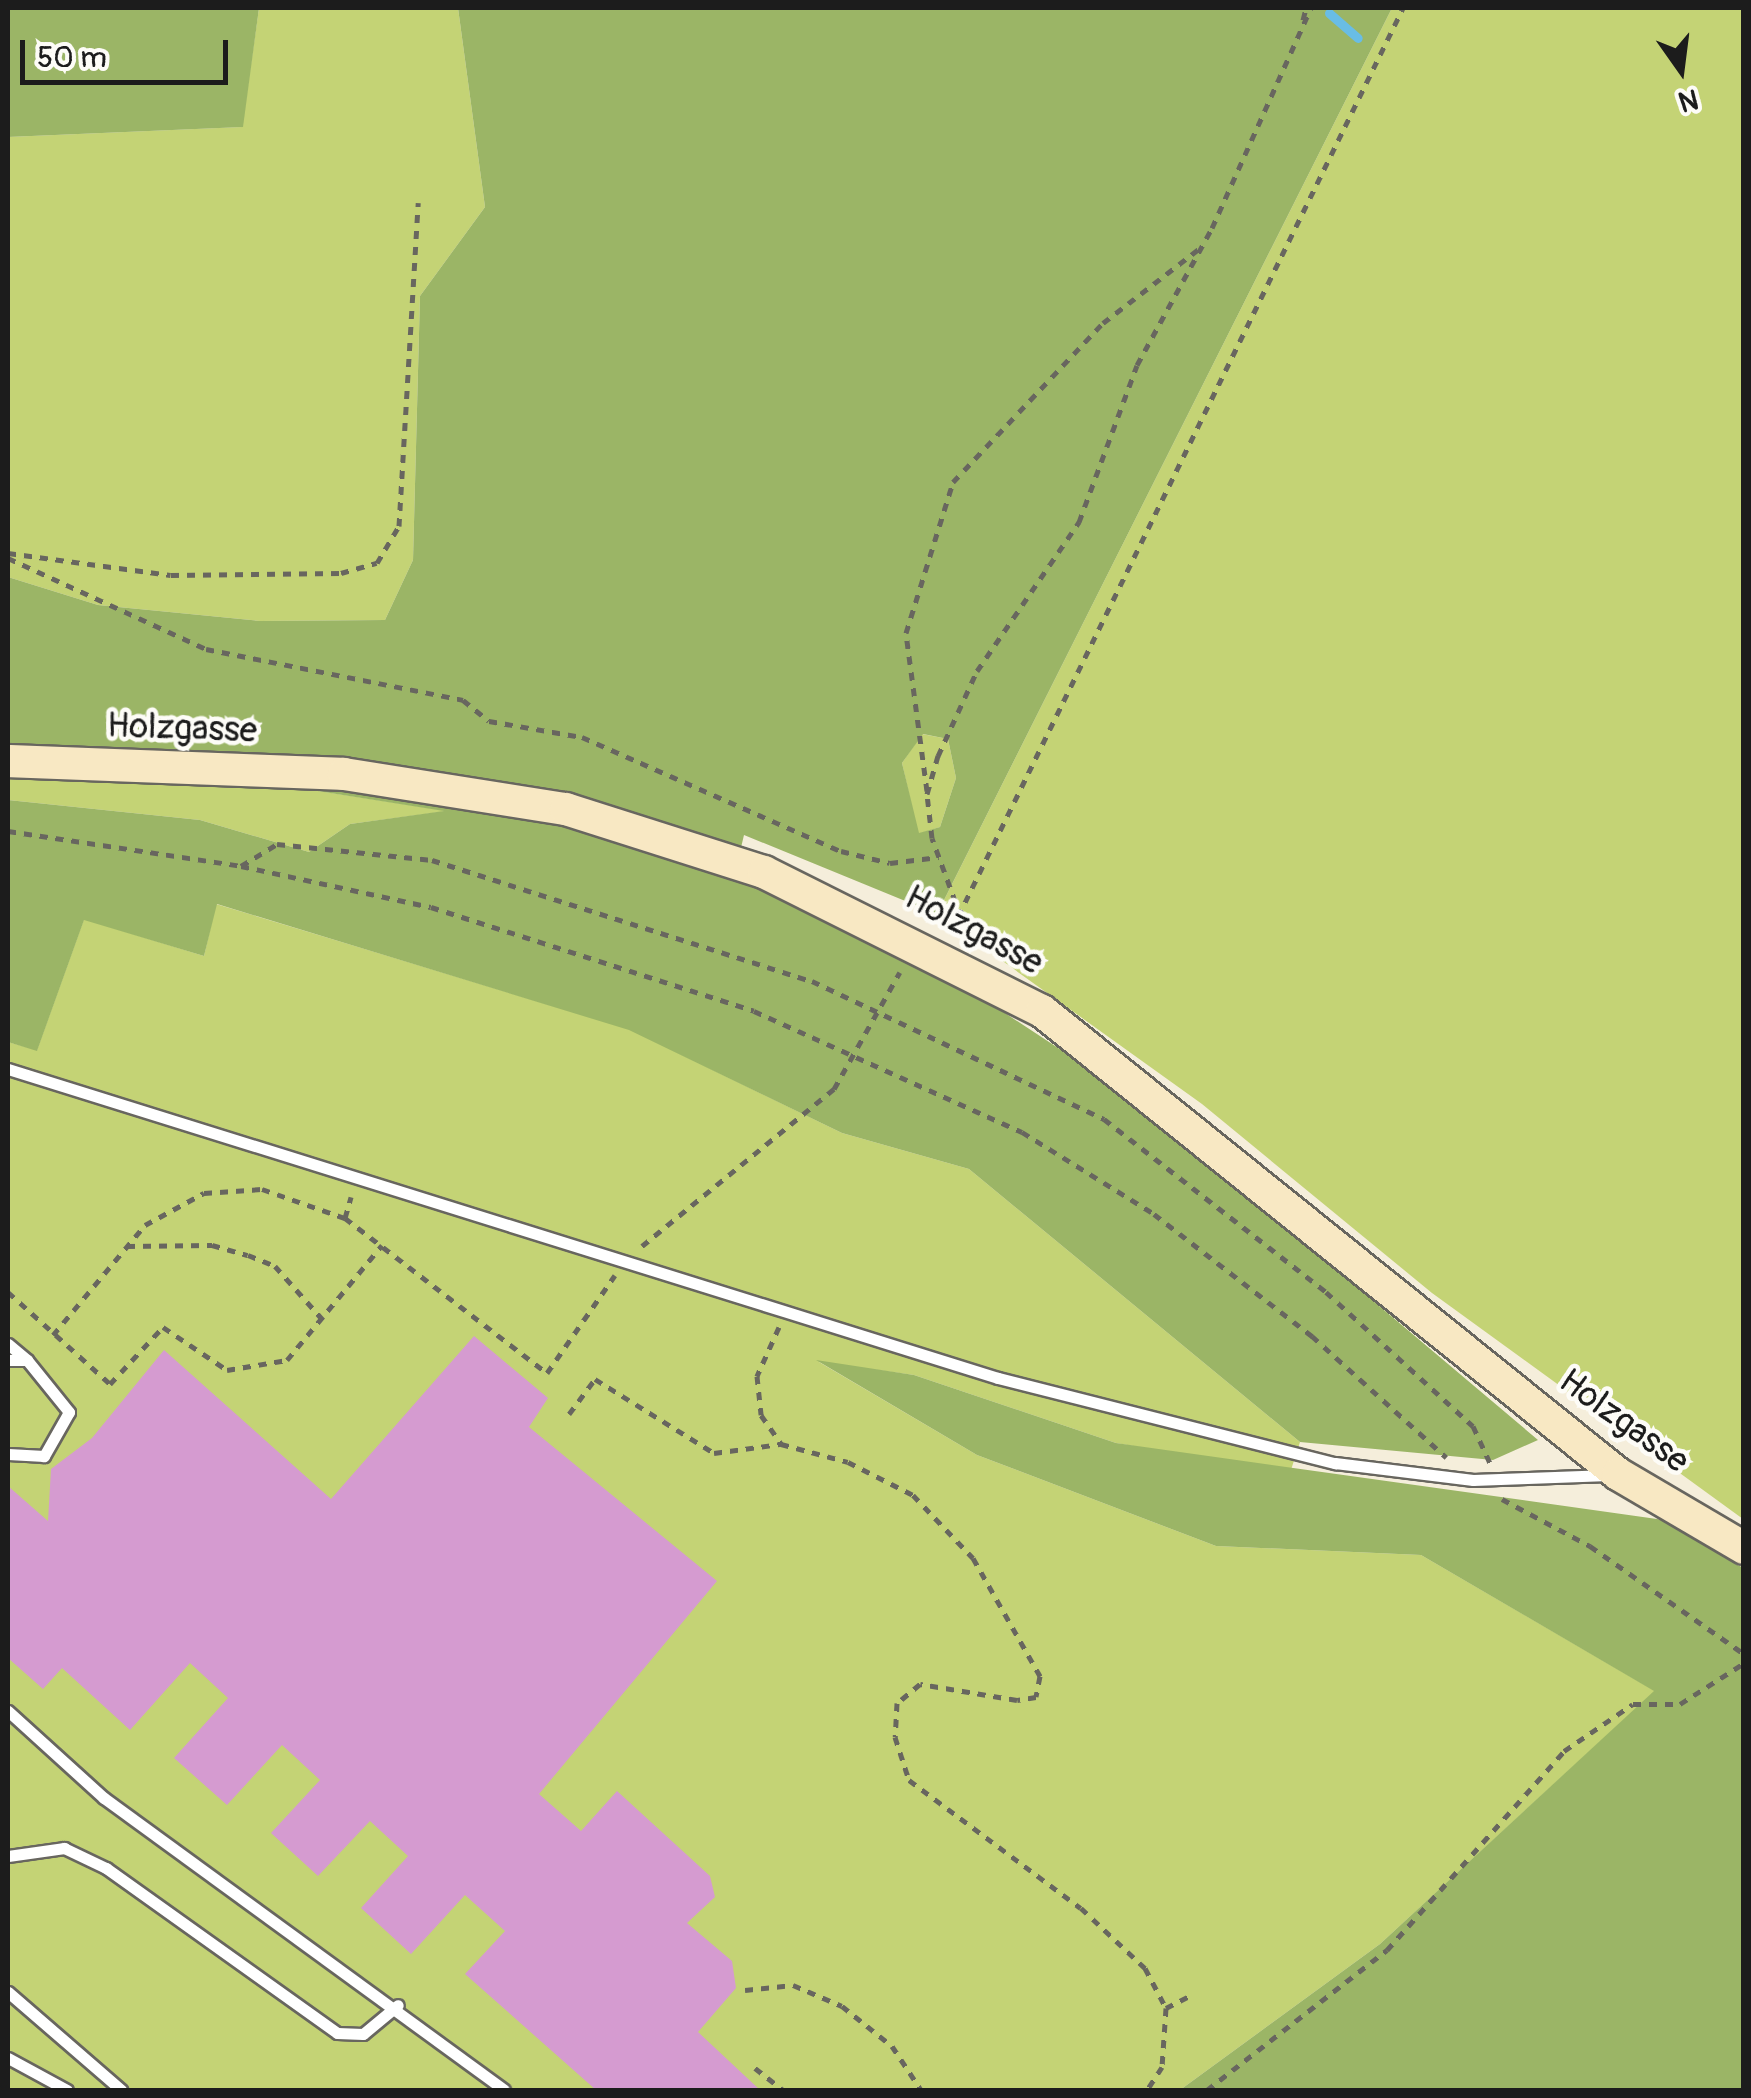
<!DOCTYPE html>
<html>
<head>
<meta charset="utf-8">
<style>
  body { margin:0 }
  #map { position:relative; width:1751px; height:2098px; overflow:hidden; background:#f5eedb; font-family:Pangolin,sans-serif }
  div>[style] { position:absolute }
  .green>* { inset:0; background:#c4d375 }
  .forest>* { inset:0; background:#9bb566 }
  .stream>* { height:9px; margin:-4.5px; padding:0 4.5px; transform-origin:4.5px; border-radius:4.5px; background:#69bde5 }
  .building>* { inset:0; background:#d59bd0 }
  .path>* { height:5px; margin-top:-2.5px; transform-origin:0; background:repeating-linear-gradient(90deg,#68665f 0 8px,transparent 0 16px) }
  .roads { filter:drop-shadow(2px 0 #68665f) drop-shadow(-2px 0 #68665f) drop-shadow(0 2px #68665f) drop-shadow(0 -2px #68665f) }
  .lane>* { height:11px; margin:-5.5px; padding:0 5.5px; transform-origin:5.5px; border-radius:5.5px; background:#fff }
  .secondary>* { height:32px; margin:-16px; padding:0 16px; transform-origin:16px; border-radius:16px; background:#f8e8c3 }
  span { translate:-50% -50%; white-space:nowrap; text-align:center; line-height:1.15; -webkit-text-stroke:9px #fdfcf7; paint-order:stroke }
  .street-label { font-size:35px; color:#1c1c1c }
  .frame { position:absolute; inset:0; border:10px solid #1c1c1c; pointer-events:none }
  .north { position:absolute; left:1631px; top:20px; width:100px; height:100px; -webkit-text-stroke:8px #fdfcf7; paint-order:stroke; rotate:166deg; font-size:28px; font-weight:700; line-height:40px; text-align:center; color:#1c1c1c }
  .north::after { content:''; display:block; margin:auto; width:35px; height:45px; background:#1c1c1c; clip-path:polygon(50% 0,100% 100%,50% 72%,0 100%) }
  .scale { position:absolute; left:20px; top:40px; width:208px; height:45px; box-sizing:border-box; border:5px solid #1c1c1c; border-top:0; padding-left:12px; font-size:30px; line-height:35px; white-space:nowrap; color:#1c1c1c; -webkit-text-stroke:8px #fdfcf7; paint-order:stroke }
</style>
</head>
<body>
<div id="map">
  <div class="green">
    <div style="clip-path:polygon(259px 8px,458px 8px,485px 207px,420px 296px,413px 560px,385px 620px,260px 621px,98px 605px,8px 577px,8px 137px,242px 127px)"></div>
    <div style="clip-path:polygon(1392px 8px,1743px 8px,1743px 1519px,1432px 1293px,1202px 1104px,937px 914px)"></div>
    <div style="clip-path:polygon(922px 734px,948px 739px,956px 778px,940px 827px,918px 834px,902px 763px)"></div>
    <div style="clip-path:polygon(8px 774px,286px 786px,448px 811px,350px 824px,309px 852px,200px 820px,8px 800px)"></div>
    <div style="clip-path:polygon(216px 904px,629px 1029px,842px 1133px,969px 1169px,1300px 1442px,1290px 1473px,1116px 1443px,914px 1375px,819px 1362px,977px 1455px,1216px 1546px,1421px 1555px,1655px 1691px,1380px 1944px,1180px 2090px,8px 2090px,8px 1042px,37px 1050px,84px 919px,204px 956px)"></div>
  </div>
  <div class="forest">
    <div style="clip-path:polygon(8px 8px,259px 8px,243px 127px,8px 137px)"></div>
    <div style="clip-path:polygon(evenodd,458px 8px,1392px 8px,937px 914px,744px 835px,734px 877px,900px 944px,1128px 1094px,1538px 1440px,1493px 1460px,1300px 1442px,969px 1169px,842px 1133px,629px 1030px,217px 904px,204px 956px,84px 920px,37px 1051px,8px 1042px,8px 800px,200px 820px,309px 852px,350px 824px,444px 811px,286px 786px,8px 774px,8px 577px,98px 605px,260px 621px,385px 620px,413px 560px,420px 296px,485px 207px,458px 8px,923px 734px,948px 739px,956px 778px,940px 827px,919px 833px,902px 763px,923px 734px)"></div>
    <div style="clip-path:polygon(816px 1360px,914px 1375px,1116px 1443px,1664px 1520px,1743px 1568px,1743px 2090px,1180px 2090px,1380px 1944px,1654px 1691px,1421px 1555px,1216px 1546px,977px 1455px)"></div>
  </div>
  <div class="stream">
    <div style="left:1329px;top:13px;width:38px;rotate:41deg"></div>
  </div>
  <div class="building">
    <div style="clip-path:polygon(474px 1336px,548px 1398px,529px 1427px,717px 1581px,539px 1794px,581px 1831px,617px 1791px,710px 1876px,715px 1897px,687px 1923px,732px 1961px,736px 1988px,698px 2032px,760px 2090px,596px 2090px,465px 1974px,505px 1931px,465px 1895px,411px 1954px,361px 1908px,408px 1856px,370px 1821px,318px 1876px,271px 1833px,320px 1780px,282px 1745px,227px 1805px,174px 1758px,228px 1698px,190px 1663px,130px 1730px,62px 1668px,43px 1689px,8px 1658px,8px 1486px,48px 1521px,51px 1469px,92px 1438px,164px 1350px,331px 1499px)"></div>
  </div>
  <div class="path">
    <div style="left:1303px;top:20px;width:12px;rotate:-76deg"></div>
    <div style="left:8px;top:553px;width:164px;rotate:7.7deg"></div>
    <div style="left:171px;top:575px;width:170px;rotate:-0.7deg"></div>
    <div style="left:341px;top:573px;width:37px;rotate:-16deg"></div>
    <div style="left:377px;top:563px;width:43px;rotate:-59.3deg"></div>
    <div style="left:399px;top:526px;width:324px;rotate:-86.6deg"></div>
    <div style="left:8px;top:558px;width:218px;rotate:24.7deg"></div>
    <div style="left:206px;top:649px;width:262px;rotate:11.2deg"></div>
    <div style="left:463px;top:700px;width:33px;rotate:39deg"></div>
    <div style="left:489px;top:721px;width:94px;rotate:9.8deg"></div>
    <div style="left:582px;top:737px;width:283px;rotate:23.8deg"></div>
    <div style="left:841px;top:851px;width:50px;rotate:13.8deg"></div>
    <div style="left:890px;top:863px;width:49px;rotate:-7deg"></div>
    <div style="left:927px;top:791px;width:159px;rotate:-97.6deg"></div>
    <div style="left:906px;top:633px;width:158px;rotate:-72.7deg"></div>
    <div style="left:953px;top:482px;width:219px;rotate:-46.7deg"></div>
    <div style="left:1103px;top:323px;width:123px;rotate:-37.7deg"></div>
    <div style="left:8px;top:831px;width:236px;rotate:8.5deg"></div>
    <div style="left:241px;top:866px;width:42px;rotate:-31.4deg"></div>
    <div style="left:277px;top:844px;width:156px;rotate:5.9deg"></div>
    <div style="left:432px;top:860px;width:399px;rotate:17.7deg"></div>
    <div style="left:812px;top:981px;width:323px;rotate:25.3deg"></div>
    <div style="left:1104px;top:1119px;width:281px;rotate:37.9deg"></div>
    <div style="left:1326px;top:1292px;width:199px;rotate:42.4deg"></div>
    <div style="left:1473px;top:1426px;width:41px;rotate:65.3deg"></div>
    <div style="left:241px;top:866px;width:194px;rotate:12.2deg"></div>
    <div style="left:431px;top:907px;width:339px;rotate:17.8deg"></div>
    <div style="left:754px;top:1011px;width:294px;rotate:24.3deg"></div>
    <div style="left:1022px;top:1132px;width:155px;rotate:31.8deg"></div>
    <div style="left:1154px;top:1214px;width:200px;rotate:37.7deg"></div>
    <div style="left:1312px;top:1336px;width:181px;rotate:42.1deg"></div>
    <div style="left:961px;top:917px;width:84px;rotate:-110.2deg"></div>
    <div style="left:932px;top:838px;width:44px;rotate:-96.5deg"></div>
    <div style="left:927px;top:794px;width:40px;rotate:-74deg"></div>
    <div style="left:938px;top:756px;width:94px;rotate:-65.4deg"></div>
    <div style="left:977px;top:671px;width:181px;rotate:-55.6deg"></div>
    <div style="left:1079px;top:522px;width:167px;rotate:-69.7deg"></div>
    <div style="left:1137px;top:365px;width:156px;rotate:-61.3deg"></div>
    <div style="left:1212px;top:228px;width:241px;rotate:-65.8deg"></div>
    <div style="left:951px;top:931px;width:1028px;rotate:-63.91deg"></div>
    <div style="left:345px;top:1218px;width:22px;rotate:-74deg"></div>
    <div style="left:127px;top:1246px;width:85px;rotate:-0.7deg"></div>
    <div style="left:212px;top:1245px;width:37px;rotate:16deg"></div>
    <div style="left:248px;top:1255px;width:29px;rotate:22deg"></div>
    <div style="left:275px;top:1266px;width:74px;rotate:48.3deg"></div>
    <div style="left:642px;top:1246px;width:248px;rotate:-39.3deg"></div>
    <div style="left:834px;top:1089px;width:134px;rotate:-60.6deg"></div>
    <div style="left:8px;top:1292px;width:137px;rotate:42deg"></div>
    <div style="left:110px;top:1384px;width:78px;rotate:-47.1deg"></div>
    <div style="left:163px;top:1327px;width:77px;rotate:33.9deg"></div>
    <div style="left:227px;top:1370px;width:61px;rotate:-9.5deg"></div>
    <div style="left:287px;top:1360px;width:149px;rotate:-50.4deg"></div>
    <div style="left:779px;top:1327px;width:54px;rotate:114.2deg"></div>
    <div style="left:757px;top:1376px;width:39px;rotate:84deg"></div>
    <div style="left:761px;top:1415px;width:35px;rotate:55deg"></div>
    <div style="left:781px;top:1444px;width:69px;rotate:15deg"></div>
    <div style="left:848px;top:1462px;width:73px;rotate:26.9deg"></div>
    <div style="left:913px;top:1495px;width:87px;rotate:46.4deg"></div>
    <div style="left:973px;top:1558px;width:136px;rotate:60.4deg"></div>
    <div style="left:1040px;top:1676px;width:21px;rotate:101deg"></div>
    <div style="left:1036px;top:1697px;width:19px;rotate:171deg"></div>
    <div style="left:1017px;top:1700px;width:98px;rotate:-170.6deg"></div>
    <div style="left:920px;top:1684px;width:30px;rotate:140deg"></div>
    <div style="left:897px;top:1703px;width:34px;rotate:93deg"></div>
    <div style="left:895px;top:1737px;width:45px;rotate:72deg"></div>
    <div style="left:909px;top:1780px;width:214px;rotate:36.7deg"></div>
    <div style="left:1081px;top:1908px;width:88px;rotate:43.2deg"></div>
    <div style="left:1145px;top:1968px;width:45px;rotate:62.3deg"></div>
    <div style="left:1166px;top:2008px;width:59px;rotate:93.9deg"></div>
    <div style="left:1162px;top:2067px;width:27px;rotate:123deg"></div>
    <div style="left:53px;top:1335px;width:143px;rotate:-50.1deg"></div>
    <div style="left:145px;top:1225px;width:67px;rotate:-28.5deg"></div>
    <div style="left:204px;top:1193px;width:58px;rotate:-3.9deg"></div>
    <div style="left:262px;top:1189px;width:88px;rotate:19.3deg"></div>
    <div style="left:345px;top:1218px;width:255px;rotate:37.5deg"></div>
    <div style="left:547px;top:1373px;width:119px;rotate:-55.2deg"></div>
    <div style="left:569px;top:1414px;width:44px;rotate:-53.4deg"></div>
    <div style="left:595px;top:1379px;width:140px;rotate:31.9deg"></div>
    <div style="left:714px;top:1453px;width:68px;rotate:-7.7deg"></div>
    <div style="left:1502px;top:1499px;width:100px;rotate:28.1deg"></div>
    <div style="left:1590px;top:1546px;width:188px;rotate:35deg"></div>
    <div style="left:745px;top:1990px;width:48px;rotate:-5.9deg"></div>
    <div style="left:793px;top:1985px;width:53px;rotate:23.2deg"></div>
    <div style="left:842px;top:2006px;width:64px;rotate:38.7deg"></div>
    <div style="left:892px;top:2046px;width:53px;rotate:56.6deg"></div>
    <div style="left:1166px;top:2008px;width:29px;rotate:-27deg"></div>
    <div style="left:755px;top:2068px;width:36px;rotate:38deg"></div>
    <div style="left:1207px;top:2090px;width:228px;rotate:-37.9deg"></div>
    <div style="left:1387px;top:1950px;width:266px;rotate:-48.3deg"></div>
    <div style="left:1564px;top:1751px;width:83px;rotate:-34.3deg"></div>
    <div style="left:1633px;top:1704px;width:47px"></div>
    <div style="left:1680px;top:1704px;width:76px;rotate:-32.6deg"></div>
  </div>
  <div class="roads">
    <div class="lane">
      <div style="left:8px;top:1069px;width:1037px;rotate:17.33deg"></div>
      <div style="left:998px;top:1378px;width:348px;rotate:14.2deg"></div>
      <div style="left:1335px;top:1463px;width:139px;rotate:7deg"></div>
      <div style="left:1473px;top:1480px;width:136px;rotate:-2.1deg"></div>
      <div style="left:8px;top:1344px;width:25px;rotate:40deg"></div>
      <div style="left:8px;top:1360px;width:19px"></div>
      <div style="left:27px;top:1360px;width:67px;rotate:51.1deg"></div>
      <div style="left:69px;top:1412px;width:51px;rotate:119.6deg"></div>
      <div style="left:44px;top:1456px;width:36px;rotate:-177deg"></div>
      <div style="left:8px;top:1711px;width:130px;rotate:42.2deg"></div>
      <div style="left:104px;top:1798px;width:495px;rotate:36.1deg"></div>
      <div style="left:8px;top:1856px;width:57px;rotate:-8.1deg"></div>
      <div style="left:64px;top:1848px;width:47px;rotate:25.5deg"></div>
      <div style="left:106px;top:1868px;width:284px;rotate:35.5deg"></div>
      <div style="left:337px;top:2033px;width:26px;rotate:2deg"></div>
      <div style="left:363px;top:2034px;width:45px;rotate:-39.6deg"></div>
      <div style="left:8px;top:1992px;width:150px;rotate:40.9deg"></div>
      <div style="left:8px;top:2058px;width:67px;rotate:28.5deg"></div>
    </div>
    <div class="secondary">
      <div style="left:8px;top:761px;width:336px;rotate:2.2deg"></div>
      <div style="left:344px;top:774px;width:225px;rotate:9deg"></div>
      <div style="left:566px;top:809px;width:208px;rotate:17.7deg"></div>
      <div style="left:764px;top:872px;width:311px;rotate:26.6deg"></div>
      <div style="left:1042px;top:1011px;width:739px;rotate:38.79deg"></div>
      <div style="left:1618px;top:1474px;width:146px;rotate:30.4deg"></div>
    </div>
  </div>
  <div class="street-label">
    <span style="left:182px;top:728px;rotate:2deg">Holzgasse</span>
    <span style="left:974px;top:930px;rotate:28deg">Holzgasse</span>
    <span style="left:1624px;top:1421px;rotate:36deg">Holzgasse</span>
  </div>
  <div class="frame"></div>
  <div class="north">N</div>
  <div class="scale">50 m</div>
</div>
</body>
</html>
